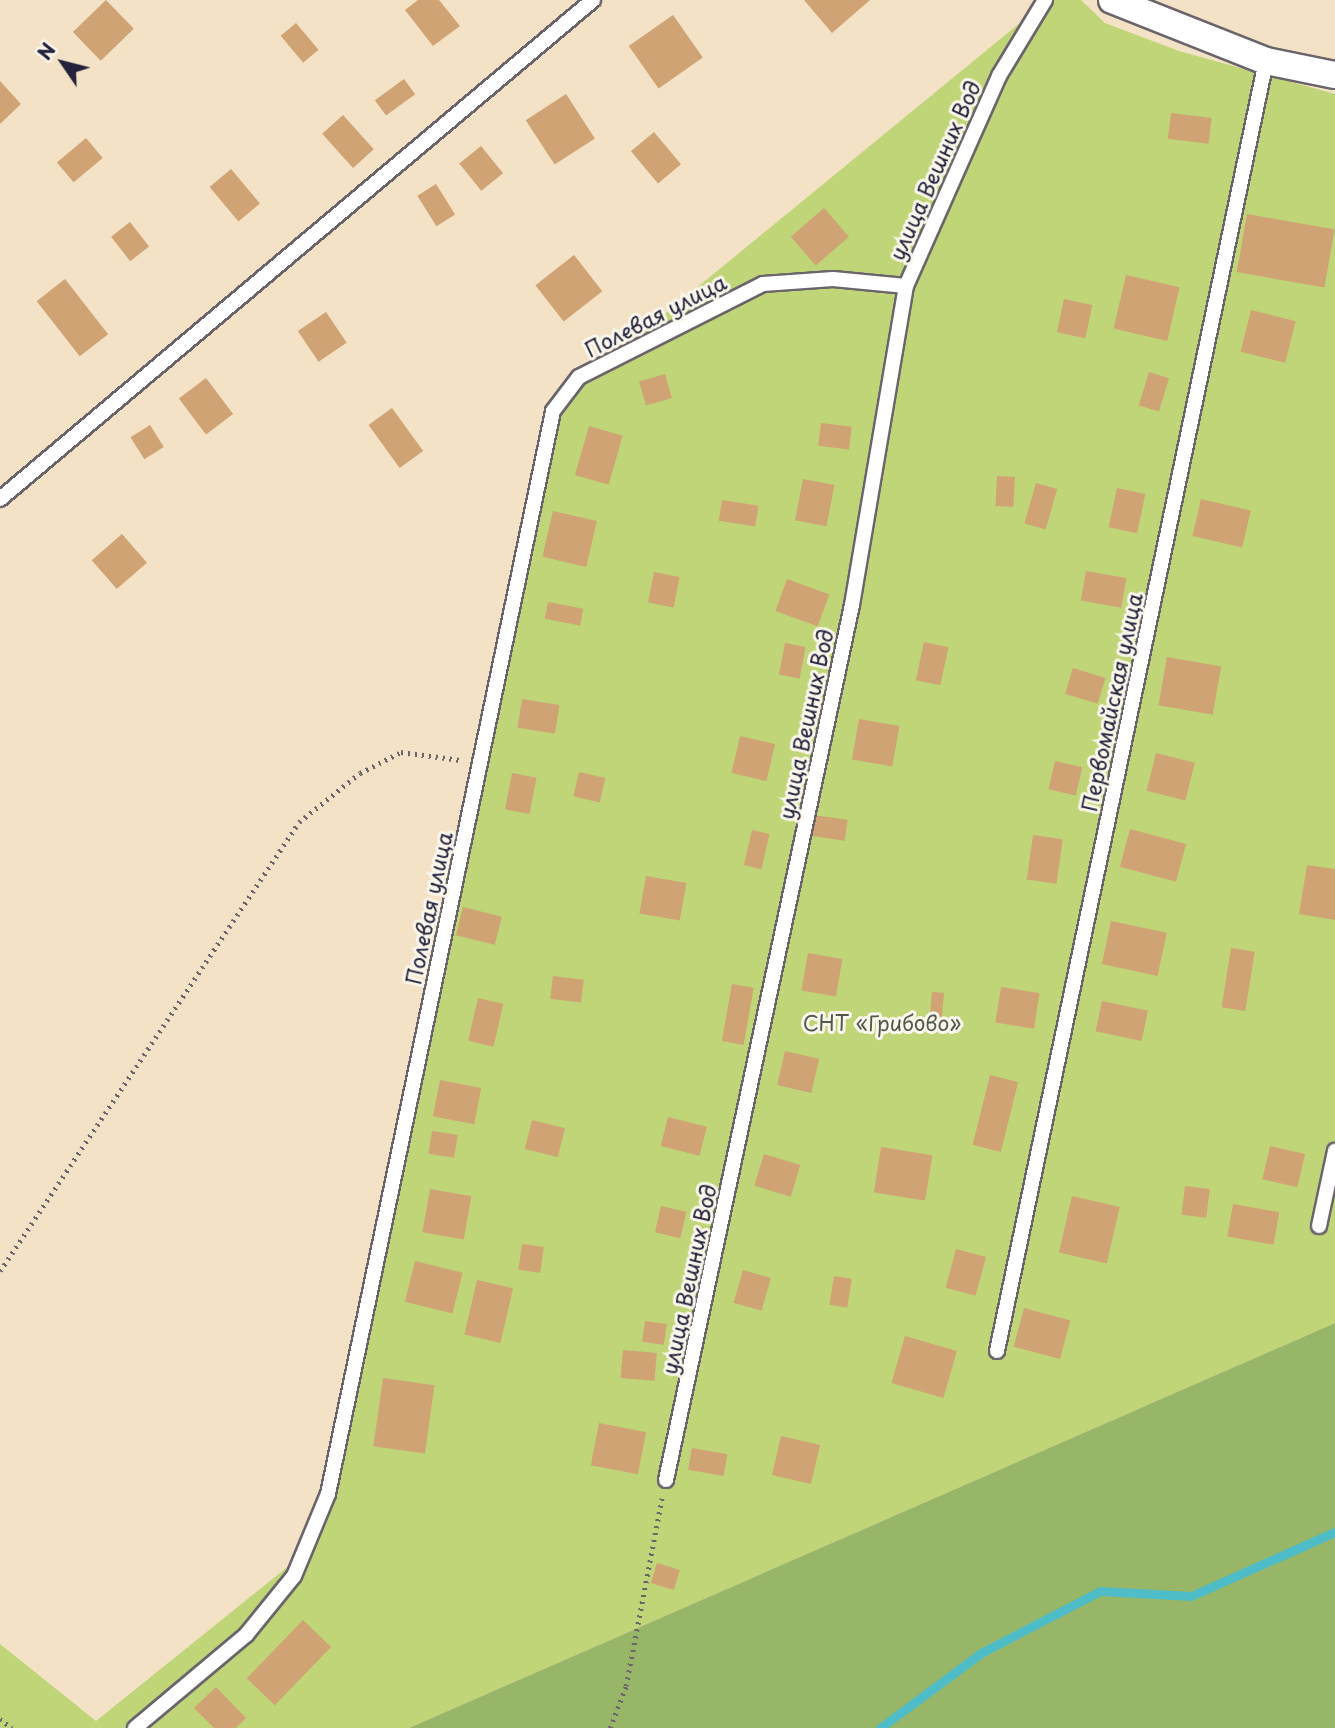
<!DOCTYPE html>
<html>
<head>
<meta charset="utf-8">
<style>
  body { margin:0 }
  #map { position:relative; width:1335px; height:1728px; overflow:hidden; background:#f3e2c5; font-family:"Playpen Sans",sans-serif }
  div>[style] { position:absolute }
  .green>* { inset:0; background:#c0d578 }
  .forest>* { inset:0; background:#98b668 }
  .stream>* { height:9px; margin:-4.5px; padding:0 4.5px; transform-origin:4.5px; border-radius:4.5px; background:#4fbdc7 }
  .building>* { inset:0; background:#cfa373; transform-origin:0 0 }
  .path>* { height:4.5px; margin-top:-2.25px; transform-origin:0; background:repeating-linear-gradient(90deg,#6b656b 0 2px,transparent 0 7px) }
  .roads { filter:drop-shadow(2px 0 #6b656b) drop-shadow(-2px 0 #6b656b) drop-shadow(0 2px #6b656b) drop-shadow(0 -2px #6b656b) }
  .lane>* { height:14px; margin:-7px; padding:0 7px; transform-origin:7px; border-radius:7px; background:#fff }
  .street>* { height:26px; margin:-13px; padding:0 13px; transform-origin:13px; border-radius:13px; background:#fff }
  span { translate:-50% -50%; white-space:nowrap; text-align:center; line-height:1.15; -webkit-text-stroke:6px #fbf7ec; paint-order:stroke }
  .street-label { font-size:21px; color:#22223b }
  .park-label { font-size:21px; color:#51584d }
  .north { position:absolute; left:28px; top:28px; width:70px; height:70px; -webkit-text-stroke:5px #fbf7ec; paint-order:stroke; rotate:305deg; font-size:19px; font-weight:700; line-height:28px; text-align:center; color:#22223b }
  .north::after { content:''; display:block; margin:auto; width:24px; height:32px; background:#22223b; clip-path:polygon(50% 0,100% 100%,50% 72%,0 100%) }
</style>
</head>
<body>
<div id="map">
  <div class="green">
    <div style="clip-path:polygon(1048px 0,1081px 0,1105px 23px,1179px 51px,1335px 94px,1335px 1323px,409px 1728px,0 1728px,0 1644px,96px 1721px,311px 1548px,545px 412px)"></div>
  </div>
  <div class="forest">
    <div style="clip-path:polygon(1335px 1323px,1335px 1728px,409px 1728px)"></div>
  </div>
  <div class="stream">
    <div style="left:880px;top:1728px;width:126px;rotate:-36.6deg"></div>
    <div style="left:981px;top:1653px;width:134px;rotate:-27.5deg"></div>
    <div style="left:1100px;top:1591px;width:91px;rotate:3.1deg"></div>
    <div style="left:1191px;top:1596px;width:158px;rotate:-24deg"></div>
  </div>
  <div class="building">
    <div style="left:106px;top:0;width:40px;height:46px;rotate:46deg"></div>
    <div style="clip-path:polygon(418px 0,439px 0,460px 26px,433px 46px,405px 10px)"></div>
    <div style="clip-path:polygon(804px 0,870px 0,832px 33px)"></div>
    <div style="left:673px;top:15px;width:52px;height:54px;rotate:55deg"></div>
    <div style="left:296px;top:23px;width:35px;height:20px;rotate:50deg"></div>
    <div style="left:404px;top:79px;width:19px;height:36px;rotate:54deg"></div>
    <div style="clip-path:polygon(0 81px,21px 104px,0 124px)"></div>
    <div style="left:566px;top:94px;width:53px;height:48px;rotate:57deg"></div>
    <div style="left:1171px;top:113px;width:41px;height:26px;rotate:7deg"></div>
    <div style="left:343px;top:115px;width:46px;height:28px;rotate:48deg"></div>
    <div style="left:654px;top:132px;width:42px;height:30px;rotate:50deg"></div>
    <div style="left:86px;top:138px;width:26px;height:38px;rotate:50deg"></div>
    <div style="left:481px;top:146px;width:35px;height:28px;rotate:51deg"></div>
    <div style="left:231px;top:169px;width:45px;height:28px;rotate:50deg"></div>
    <div style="left:436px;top:184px;width:36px;height:22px;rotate:58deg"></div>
    <div style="left:824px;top:208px;width:38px;height:44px;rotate:49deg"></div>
    <div style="left:1247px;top:214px;width:89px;height:59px;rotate:10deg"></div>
    <div style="left:130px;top:222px;width:31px;height:24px;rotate:52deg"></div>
    <div style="left:574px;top:255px;width:46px;height:49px;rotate:52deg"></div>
    <div style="left:1126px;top:275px;width:55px;height:55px;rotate:13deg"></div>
    <div style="left:65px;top:279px;width:70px;height:36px;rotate:52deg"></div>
    <div style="left:1064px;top:299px;width:29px;height:34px;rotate:12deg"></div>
    <div style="left:1251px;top:310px;width:46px;height:43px;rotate:14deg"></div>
    <div style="left:326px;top:312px;width:37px;height:34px;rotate:56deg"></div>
    <div style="left:1149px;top:372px;width:21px;height:35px;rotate:17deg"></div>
    <div style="left:665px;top:374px;width:25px;height:27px;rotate:74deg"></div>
    <div style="left:206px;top:378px;width:45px;height:34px;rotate:53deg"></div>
    <div style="left:392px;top:408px;width:53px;height:29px;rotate:54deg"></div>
    <div style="left:821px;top:423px;width:31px;height:23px;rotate:7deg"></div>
    <div style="left:150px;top:425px;width:26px;height:23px;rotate:58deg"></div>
    <div style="left:589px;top:426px;width:35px;height:51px;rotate:16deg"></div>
    <div style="left:997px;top:476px;width:18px;height:30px;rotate:3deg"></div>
    <div style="left:803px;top:479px;width:32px;height:42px;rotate:11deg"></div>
    <div style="left:1036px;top:483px;width:22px;height:42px;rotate:16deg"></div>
    <div style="left:1117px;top:488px;width:29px;height:40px;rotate:12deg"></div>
    <div style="left:1201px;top:499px;width:51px;height:38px;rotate:13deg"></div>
    <div style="left:722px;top:500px;width:37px;height:21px;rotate:9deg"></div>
    <div style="left:553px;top:511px;width:45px;height:47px;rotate:13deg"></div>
    <div style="left:122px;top:534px;width:38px;height:40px;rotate:49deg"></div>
    <div style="left:1086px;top:571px;width:41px;height:30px;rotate:10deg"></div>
    <div style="left:654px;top:572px;width:26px;height:31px;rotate:11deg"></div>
    <div style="left:787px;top:579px;width:45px;height:34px;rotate:20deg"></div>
    <div style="left:548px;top:602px;width:36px;height:17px;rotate:11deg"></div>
    <div style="left:924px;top:642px;width:25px;height:39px;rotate:12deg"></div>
    <div style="left:785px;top:643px;width:21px;height:32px;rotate:11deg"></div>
    <div style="left:1167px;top:657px;width:55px;height:49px;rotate:10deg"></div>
    <div style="left:1073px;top:668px;width:34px;height:27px;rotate:17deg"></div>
    <div style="left:522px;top:699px;width:38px;height:29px;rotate:9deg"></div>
    <div style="left:859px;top:719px;width:41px;height:41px;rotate:10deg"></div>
    <div style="left:740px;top:736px;width:36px;height:38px;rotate:13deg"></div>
    <div style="left:1156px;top:753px;width:40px;height:39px;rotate:14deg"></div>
    <div style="left:1055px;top:761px;width:28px;height:29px;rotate:13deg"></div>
    <div style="left:579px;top:772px;width:27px;height:25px;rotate:13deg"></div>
    <div style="left:512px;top:773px;width:25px;height:37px;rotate:11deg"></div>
    <div style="left:813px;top:815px;width:35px;height:21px;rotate:8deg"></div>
    <div style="left:1130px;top:829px;width:58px;height:39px;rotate:15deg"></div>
    <div style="left:752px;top:830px;width:18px;height:36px;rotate:13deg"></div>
    <div style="left:1033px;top:835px;width:30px;height:45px;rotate:8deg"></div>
    <div style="clip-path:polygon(1307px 865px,1335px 869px,1335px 920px,1299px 914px)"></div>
    <div style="left:646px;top:876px;width:41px;height:38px;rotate:10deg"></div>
    <div style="left:463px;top:907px;width:40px;height:29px;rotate:14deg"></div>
    <div style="left:1111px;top:921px;width:57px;height:44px;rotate:12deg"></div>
    <div style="left:1231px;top:948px;width:24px;height:60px;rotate:9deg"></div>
    <div style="left:808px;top:953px;width:35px;height:38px;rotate:10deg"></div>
    <div style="left:553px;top:976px;width:31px;height:23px;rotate:7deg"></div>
    <div style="left:732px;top:984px;width:22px;height:58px;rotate:10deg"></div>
    <div style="left:1001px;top:987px;width:39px;height:36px;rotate:9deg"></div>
    <div style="left:932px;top:992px;width:12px;height:24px;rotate:5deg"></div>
    <div style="left:478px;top:998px;width:26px;height:44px;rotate:13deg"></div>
    <div style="left:1102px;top:1001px;width:47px;height:31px;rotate:12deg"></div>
    <div style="left:785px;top:1051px;width:35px;height:35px;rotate:13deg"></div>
    <div style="left:990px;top:1075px;width:29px;height:72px;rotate:14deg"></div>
    <div style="left:440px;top:1080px;width:42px;height:37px;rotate:11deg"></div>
    <div style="left:668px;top:1117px;width:40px;height:30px;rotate:14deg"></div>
    <div style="left:532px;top:1120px;width:34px;height:30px;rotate:14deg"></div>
    <div style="left:432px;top:1131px;width:26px;height:23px;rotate:9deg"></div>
    <div style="left:1270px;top:1146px;width:36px;height:34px;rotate:13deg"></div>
    <div style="left:881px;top:1147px;width:52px;height:46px;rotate:9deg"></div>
    <div style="left:764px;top:1154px;width:38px;height:33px;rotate:17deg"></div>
    <div style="left:1185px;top:1186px;width:25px;height:29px;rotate:7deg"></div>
    <div style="left:430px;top:1189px;width:42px;height:44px;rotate:10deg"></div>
    <div style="left:1072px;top:1196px;width:49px;height:58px;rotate:13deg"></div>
    <div style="left:1233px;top:1204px;width:47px;height:33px;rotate:10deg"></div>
    <div style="left:661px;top:1206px;width:26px;height:27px;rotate:13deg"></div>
    <div style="left:522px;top:1244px;width:22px;height:26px;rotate:8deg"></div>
    <div style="left:956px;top:1249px;width:31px;height:40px;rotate:15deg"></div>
    <div style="left:415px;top:1261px;width:49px;height:42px;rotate:14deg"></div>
    <div style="left:743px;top:1270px;width:29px;height:34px;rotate:16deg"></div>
    <div style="left:834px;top:1276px;width:18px;height:29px;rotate:9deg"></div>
    <div style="left:477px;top:1280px;width:37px;height:56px;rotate:13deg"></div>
    <div style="left:1024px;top:1308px;width:48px;height:40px;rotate:15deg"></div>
    <div style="left:645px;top:1321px;width:22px;height:21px;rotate:8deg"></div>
    <div style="left:905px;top:1336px;width:54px;height:49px;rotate:16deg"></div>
    <div style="left:623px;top:1350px;width:34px;height:28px;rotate:5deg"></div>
    <div style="left:383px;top:1378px;width:52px;height:69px;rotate:8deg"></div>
    <div style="left:599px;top:1423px;width:48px;height:43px;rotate:11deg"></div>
    <div style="left:781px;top:1436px;width:40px;height:40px;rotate:13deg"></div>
    <div style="left:692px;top:1448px;width:36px;height:22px;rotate:10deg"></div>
    <div style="left:657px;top:1563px;width:24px;height:21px;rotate:17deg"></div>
    <div style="left:303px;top:1620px;width:39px;height:81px;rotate:44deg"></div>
    <div style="clip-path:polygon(216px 1687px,246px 1718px,236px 1728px,214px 1728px,194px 1708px)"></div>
  </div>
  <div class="path">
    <div style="left:0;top:1271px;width:539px;rotate:-56.34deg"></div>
    <div style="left:299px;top:822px;width:78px;rotate:-38.8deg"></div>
    <div style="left:360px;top:773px;width:46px;rotate:-27.1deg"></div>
    <div style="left:401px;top:752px;width:60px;rotate:7.7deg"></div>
    <div style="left:0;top:1719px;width:15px;rotate:37deg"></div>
    <div style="left:610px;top:1728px;width:45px;rotate:-69.1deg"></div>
    <div style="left:626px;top:1686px;width:191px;rotate:-79.2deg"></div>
  </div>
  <div class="roads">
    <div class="lane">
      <div style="left:0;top:499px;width:775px;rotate:-40.08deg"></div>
      <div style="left:1319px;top:1226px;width:77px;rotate:-78deg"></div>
      <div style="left:997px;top:1351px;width:1318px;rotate:-78.22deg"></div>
      <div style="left:666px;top:1480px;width:895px;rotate:-78deg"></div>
      <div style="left:852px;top:605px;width:324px;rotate:-80.4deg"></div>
      <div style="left:906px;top:286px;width:230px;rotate:-66.1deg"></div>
      <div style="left:999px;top:76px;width:89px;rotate:-58.8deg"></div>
      <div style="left:135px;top:1728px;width:145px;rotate:-40deg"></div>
      <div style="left:246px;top:1635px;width:76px;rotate:-50.9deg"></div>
      <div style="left:294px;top:1576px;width:89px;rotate:-67.5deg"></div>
      <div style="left:328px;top:1494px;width:1106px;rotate:-78.26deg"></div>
      <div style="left:553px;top:411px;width:43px;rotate:-52.6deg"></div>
      <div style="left:579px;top:377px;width:206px;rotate:-26.8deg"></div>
      <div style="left:763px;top:284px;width:70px;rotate:-4.1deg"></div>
      <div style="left:833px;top:279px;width:73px;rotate:5.5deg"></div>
    </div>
    <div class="street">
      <div style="left:1112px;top:0;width:166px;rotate:21.6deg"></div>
      <div style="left:1266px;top:61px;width:70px;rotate:11.5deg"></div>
    </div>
  </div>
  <div class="street-label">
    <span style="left:934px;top:170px;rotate:-66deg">улица Вешних Вод</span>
    <span style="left:655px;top:315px;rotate:-27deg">Полевая улица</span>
    <span style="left:1111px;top:702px;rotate:-78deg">Первомайская улица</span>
    <span style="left:805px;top:724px;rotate:-78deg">улица Вешних Вод</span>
    <span style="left:428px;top:908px;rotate:-78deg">Полевая улица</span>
    <span style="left:688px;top:1279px;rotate:-78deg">улица Вешних Вод</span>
  </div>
  <div class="park-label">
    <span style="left:882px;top:1022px">СНТ «Грибово»</span>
  </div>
  <div class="north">N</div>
</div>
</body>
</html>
